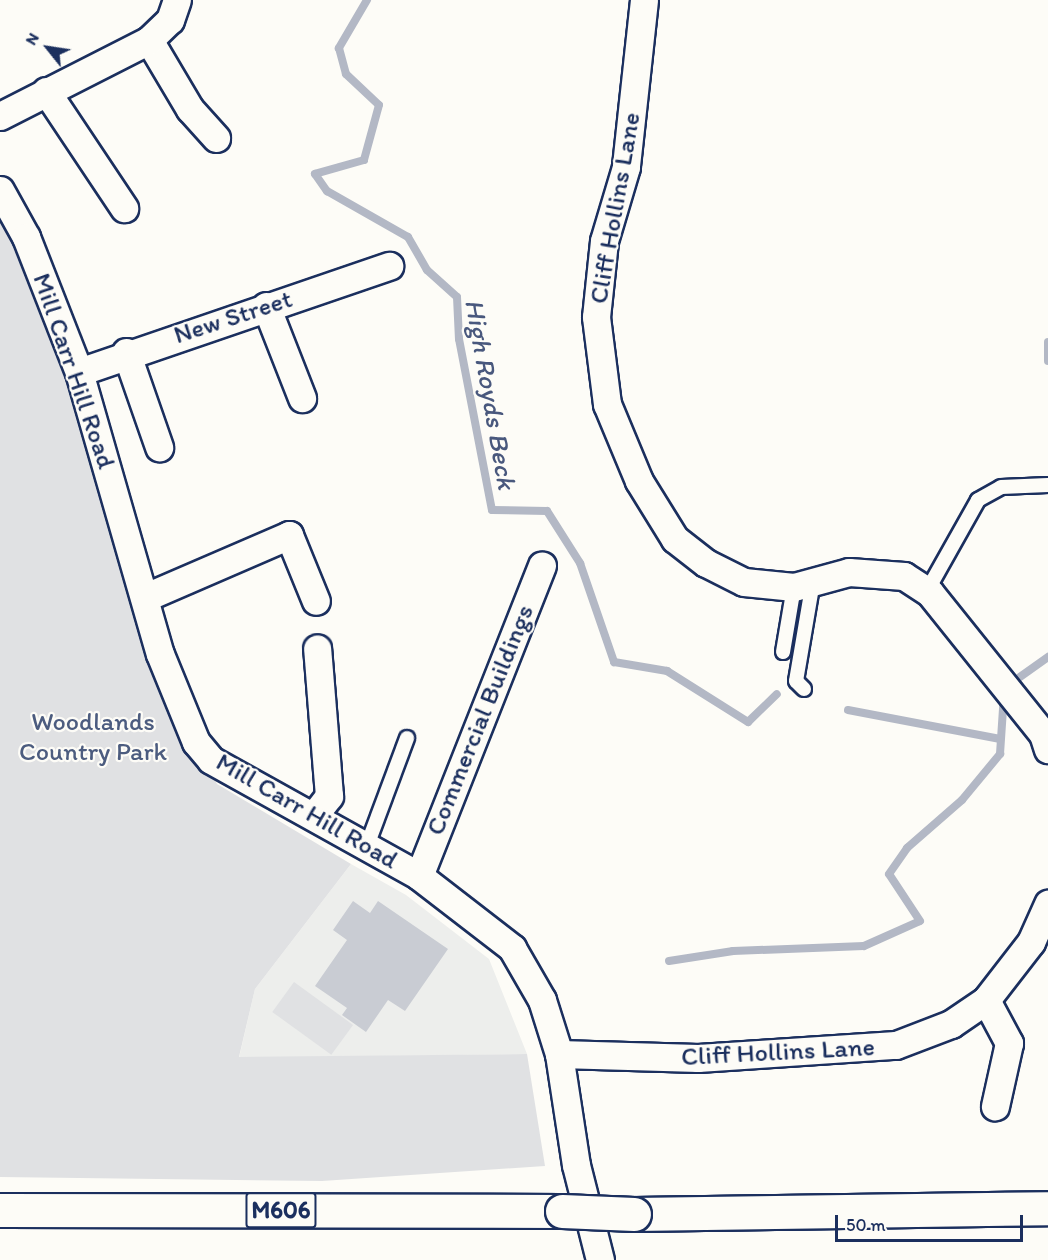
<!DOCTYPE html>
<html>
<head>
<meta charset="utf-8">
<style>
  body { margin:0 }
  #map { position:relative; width:1048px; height:1260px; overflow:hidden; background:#fdfcf7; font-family:Itim,sans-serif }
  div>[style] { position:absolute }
  .built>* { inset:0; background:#edeeec }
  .green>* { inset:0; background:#e0e1e3; transform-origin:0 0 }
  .stream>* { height:8px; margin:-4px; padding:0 4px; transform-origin:4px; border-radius:4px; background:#b3b8c5 }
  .building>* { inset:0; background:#c9ccd3 }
  .roads { filter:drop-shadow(2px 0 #1b2f5e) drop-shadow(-2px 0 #1b2f5e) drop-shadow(0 2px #1b2f5e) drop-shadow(0 -2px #1b2f5e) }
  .service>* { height:14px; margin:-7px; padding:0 7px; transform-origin:7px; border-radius:7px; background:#fdfcf7 }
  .minor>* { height:27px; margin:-13.5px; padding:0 13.5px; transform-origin:13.5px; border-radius:13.5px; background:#fdfcf7 }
  .motorway>* { height:33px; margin:-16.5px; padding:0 16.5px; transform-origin:16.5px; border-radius:16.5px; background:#fdfcf7 }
  .bridges { filter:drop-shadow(2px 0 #1b2f5e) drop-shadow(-2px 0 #1b2f5e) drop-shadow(0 2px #1b2f5e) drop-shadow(0 -2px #1b2f5e) }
  .motorway-bridge>* { height:33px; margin:-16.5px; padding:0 16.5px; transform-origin:16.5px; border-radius:16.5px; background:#fdfcf7 }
  span { translate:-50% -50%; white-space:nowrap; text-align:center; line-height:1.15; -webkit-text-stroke:4.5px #fdfcf7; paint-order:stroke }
  .shield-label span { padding:2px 4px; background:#fdfcf7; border:2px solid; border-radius:4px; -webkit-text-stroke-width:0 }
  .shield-label { font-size:24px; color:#1b2f5e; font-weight:700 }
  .street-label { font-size:26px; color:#1b2f5e }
  .park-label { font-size:26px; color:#4c5c7f }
  .water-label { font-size:27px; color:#49587d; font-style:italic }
  .north { position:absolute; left:18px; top:18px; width:60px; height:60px; -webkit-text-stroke:4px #fdfcf7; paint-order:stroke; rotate:300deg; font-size:16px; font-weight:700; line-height:24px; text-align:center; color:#1b2f5e }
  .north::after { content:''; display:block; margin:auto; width:21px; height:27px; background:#1b2f5e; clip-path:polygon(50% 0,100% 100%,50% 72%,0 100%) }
  .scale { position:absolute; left:835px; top:1215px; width:188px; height:27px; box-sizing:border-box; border:3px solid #1b2f5e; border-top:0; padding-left:8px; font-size:18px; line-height:21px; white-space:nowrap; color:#1b2f5e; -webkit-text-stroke:4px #fdfcf7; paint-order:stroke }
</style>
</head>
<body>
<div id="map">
  <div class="built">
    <div style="clip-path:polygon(351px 864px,406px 895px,489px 959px,527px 1054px,239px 1058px,255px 989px)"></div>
  </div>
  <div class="green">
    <div style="clip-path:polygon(0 190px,196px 742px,217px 784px,351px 864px,255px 989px,239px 1057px,527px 1054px,545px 1166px,322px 1181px,0 1177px)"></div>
    <div style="left:294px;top:982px;width:73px;height:37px;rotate:36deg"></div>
  </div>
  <div class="stream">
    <div style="left:367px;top:0;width:56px;rotate:120.3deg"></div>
    <div style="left:339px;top:48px;width:27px;rotate:75deg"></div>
    <div style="left:346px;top:74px;width:45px;rotate:43.2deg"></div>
    <div style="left:379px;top:105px;width:57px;rotate:105.3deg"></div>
    <div style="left:364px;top:160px;width:51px;rotate:164.1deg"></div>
    <div style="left:315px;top:174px;width:21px;rotate:55deg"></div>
    <div style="left:327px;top:191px;width:93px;rotate:29.6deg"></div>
    <div style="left:408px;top:237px;width:38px;rotate:60deg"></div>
    <div style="left:427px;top:270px;width:40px;rotate:42deg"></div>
    <div style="left:457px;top:297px;width:42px;rotate:87.3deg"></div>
    <div style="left:459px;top:339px;width:174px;rotate:79.1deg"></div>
    <div style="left:492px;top:510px;width:55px;rotate:1deg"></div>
    <div style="left:547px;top:511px;width:62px;rotate:57.6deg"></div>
    <div style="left:580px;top:563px;width:105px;rotate:71deg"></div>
    <div style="left:614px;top:662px;width:54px;rotate:9.6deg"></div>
    <div style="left:667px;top:671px;width:96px;rotate:32.2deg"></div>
    <div style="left:748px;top:722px;width:40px;rotate:-44deg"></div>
    <div style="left:1048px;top:342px;width:19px;rotate:90deg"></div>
    <div style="left:1010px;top:684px;width:47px;rotate:-35.4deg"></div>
    <div style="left:848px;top:710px;width:155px;rotate:10.8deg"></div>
    <div style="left:669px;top:961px;width:65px;rotate:-8.9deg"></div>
    <div style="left:733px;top:951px;width:131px;rotate:-2.2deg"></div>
    <div style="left:864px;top:946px;width:61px;rotate:-24.1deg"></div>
    <div style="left:920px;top:921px;width:56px;rotate:-123.4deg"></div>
    <div style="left:889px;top:874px;width:32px;rotate:-55deg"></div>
    <div style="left:907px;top:848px;width:73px;rotate:-41.1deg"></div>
    <div style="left:962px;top:800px;width:60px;rotate:-50.4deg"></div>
    <div style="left:1000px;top:754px;width:60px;rotate:-86.2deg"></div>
  </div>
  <div class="building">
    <div style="clip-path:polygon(353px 901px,370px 913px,378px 901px,448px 949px,405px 1011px,388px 1000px,366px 1032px,342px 1015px,347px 1008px,315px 986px,347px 940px,333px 930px)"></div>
  </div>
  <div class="roads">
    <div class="service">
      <div style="left:927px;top:591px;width:104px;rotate:-60.7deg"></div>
      <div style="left:978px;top:500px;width:26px;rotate:-29deg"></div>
      <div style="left:1001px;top:487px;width:47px;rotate:-2.4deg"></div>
      <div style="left:783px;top:652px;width:66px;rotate:-80.4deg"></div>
      <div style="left:804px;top:689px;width:11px;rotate:-135deg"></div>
      <div style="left:796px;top:681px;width:100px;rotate:-80.3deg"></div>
      <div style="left:368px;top:843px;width:112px;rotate:-69.6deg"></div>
    </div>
    <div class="minor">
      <div style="left:644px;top:0;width:168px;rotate:96.2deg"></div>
      <div style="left:626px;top:167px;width:77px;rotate:106.6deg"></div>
      <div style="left:604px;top:241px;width:76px;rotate:96deg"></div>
      <div style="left:596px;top:317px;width:88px;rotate:82.8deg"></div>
      <div style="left:607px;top:404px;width:83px;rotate:67.4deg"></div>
      <div style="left:639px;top:481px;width:68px;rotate:58.2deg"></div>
      <div style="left:675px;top:539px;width:39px;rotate:38deg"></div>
      <div style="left:706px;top:563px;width:42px;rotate:26.6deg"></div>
      <div style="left:744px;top:582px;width:50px;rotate:5.7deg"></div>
      <div style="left:794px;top:587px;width:57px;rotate:-15.3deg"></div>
      <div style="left:849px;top:572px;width:55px;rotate:4.2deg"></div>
      <div style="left:904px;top:576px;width:31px;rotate:33deg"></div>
      <div style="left:930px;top:593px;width:181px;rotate:51.3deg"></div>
      <div style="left:1043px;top:734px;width:16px;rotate:72deg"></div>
      <div style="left:149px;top:40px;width:80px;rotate:59.3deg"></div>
      <div style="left:190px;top:109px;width:39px;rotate:48deg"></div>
      <div style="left:46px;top:91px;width:141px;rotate:56.3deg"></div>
      <div style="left:0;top:116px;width:167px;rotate:-27deg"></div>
      <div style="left:149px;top:40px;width:29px;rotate:-44deg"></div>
      <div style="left:170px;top:20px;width:21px;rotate:-71deg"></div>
      <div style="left:0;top:190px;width:54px;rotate:61deg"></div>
      <div style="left:26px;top:237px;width:145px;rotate:68.6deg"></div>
      <div style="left:79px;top:372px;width:293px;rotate:74deg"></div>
      <div style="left:160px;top:654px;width:95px;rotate:67.8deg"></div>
      <div style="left:196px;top:742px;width:23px;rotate:50deg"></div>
      <div style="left:211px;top:760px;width:238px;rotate:29.1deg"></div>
      <div style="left:419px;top:876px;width:118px;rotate:37.7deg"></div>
      <div style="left:512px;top:948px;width:60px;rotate:60deg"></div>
      <div style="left:542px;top:1000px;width:57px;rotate:72.5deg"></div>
      <div style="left:559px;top:1054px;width:112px;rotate:81.3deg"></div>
      <div style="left:576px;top:1165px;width:98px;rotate:75.8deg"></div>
      <div style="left:266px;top:306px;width:99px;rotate:68.6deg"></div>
      <div style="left:126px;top:352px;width:101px;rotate:70.8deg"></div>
      <div style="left:79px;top:372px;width:328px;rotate:-18.9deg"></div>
      <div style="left:146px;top:597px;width:156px;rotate:-23.4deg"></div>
      <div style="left:289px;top:535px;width:71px;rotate:67.8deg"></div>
      <div style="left:315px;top:814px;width:23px;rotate:-52deg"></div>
      <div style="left:329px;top:796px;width:148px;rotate:-94.6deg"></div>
      <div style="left:419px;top:876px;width:334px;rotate:-68.4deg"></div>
      <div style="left:986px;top:1000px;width:49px;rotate:61.9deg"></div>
      <div style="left:1009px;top:1043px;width:65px;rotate:102.5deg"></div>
      <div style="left:559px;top:1054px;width:139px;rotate:1.6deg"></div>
      <div style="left:698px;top:1058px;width:198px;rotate:-3.8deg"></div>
      <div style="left:896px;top:1045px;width:59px;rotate:-20.9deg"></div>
      <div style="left:951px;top:1024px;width:42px;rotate:-34.4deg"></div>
      <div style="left:986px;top:1000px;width:73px;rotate:-52.2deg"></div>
      <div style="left:1031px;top:942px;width:42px;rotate:-65.9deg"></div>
    </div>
    <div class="motorway">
      <div style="left:0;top:1210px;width:562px;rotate:0.1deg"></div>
      <div style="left:634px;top:1214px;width:414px;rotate:-0.8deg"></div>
    </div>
  </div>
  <div class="bridges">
    <div class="motorway-bridge">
      <div style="left:562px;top:1211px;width:72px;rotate:2.4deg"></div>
    </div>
  </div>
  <div class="shield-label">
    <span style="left:281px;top:1210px">M606</span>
  </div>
  <div class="street-label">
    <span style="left:615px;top:208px;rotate:-80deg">Cliff Hollins Lane</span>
    <span style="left:233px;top:317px;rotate:-18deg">New Street</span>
    <span style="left:74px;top:371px;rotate:71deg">Mill Carr Hill Road</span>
    <span style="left:480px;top:720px;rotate:-68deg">Commercial Buildings</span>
    <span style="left:307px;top:811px;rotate:30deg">Mill Carr Hill Road</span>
    <span style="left:778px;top:1052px;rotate:-3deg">Cliff Hollins Lane</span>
  </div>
  <div class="park-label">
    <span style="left:93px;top:737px">Woodlands<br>Country Park</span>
  </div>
  <div class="water-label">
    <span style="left:491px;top:394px;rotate:80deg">High Royds Beck</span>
  </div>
  <div class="north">N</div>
  <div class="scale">50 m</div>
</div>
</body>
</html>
